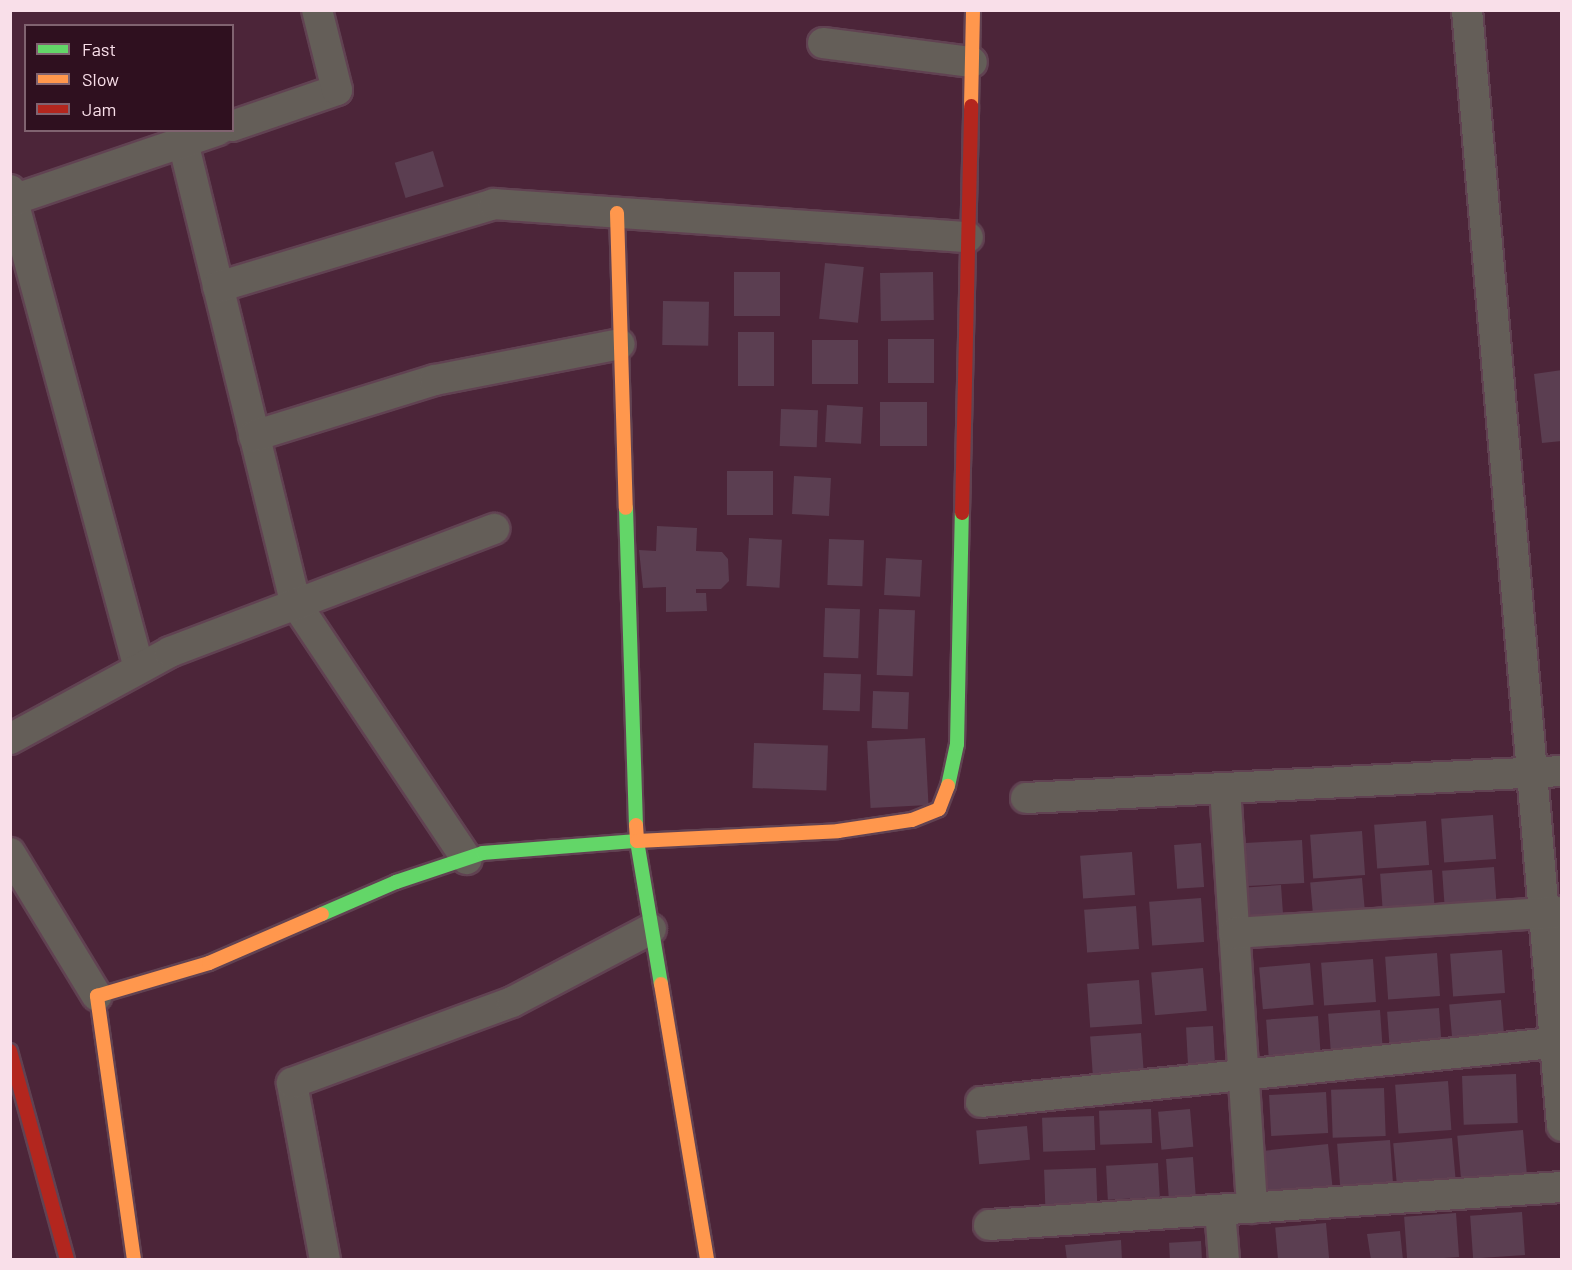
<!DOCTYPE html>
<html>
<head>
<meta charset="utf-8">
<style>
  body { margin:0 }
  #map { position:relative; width:1572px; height:1270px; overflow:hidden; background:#4c2539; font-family:Barlow,sans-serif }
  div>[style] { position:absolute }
  .building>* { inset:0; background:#5b3e51; transform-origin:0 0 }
  .roads { filter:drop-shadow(2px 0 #614252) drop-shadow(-2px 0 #614252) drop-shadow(0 2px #614252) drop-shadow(0 -2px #614252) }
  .street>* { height:30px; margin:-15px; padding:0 15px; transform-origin:15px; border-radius:15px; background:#645e58 }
  .fast>* { height:14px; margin:-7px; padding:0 7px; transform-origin:7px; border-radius:7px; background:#63d668 }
  .slow>* { height:14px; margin:-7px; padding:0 7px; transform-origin:7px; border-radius:7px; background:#ff974d }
  .jam>* { height:14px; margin:-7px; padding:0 7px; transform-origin:7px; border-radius:7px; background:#b3261e }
  span { translate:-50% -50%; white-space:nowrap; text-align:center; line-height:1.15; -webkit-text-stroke:6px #2f101f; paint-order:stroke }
  .frame { position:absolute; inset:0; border:12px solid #f9dfe9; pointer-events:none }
  .legend { position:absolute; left:24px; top:24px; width:210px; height:108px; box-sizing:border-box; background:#2f101f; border:2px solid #806370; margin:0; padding:8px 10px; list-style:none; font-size:18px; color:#f9dfe9 }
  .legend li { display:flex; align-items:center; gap:12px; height:30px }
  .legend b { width:30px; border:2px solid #806370 }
</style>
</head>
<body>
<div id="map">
  <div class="building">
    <div style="left:433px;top:151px;width:37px;height:40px;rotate:73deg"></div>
    <div style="left:825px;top:263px;width:39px;height:56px;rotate:6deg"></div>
    <div style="left:734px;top:272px;width:46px;height:44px"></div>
    <div style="left:933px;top:272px;width:48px;height:53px;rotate:89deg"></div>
    <div style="left:663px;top:301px;width:46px;height:44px;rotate:1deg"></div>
    <div style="left:738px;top:332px;width:36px;height:54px"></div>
    <div style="left:888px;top:339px;width:46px;height:44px"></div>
    <div style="left:812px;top:340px;width:46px;height:44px"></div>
    <div style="clip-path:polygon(1562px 370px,1562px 441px,1542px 443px,1534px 374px)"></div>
    <div style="left:880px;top:402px;width:47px;height:44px"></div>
    <div style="left:827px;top:405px;width:36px;height:37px;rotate:3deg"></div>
    <div style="left:781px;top:409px;width:37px;height:37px;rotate:2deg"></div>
    <div style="left:727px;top:471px;width:46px;height:44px"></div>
    <div style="left:794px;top:476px;width:37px;height:38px;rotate:3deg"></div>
    <div style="clip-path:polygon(657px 526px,697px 528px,696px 551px,722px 552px,728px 559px,729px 581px,721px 589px,696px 589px,696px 593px,706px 593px,707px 611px,666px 612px,666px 587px,643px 588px,639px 550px,656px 551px)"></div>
    <div style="left:749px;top:538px;width:33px;height:48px;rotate:3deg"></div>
    <div style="left:829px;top:539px;width:35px;height:46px;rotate:2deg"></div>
    <div style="left:886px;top:558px;width:36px;height:37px;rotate:3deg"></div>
    <div style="left:825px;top:608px;width:35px;height:49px;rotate:2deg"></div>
    <div style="left:879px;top:609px;width:36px;height:66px;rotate:2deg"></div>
    <div style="left:824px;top:673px;width:37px;height:37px;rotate:2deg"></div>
    <div style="left:873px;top:691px;width:36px;height:37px;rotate:2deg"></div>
    <div style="left:925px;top:738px;width:67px;height:58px;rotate:87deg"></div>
    <div style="left:754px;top:743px;width:74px;height:45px;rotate:2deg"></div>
    <div style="left:1493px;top:815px;width:44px;height:52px;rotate:86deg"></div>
    <div style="left:1426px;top:821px;width:44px;height:52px;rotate:86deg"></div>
    <div style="left:1362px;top:831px;width:44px;height:52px;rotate:86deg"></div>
    <div style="left:1302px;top:840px;width:43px;height:61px;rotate:87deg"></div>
    <div style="left:1201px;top:843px;width:44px;height:27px;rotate:86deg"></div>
    <div style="left:1132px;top:852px;width:43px;height:52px;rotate:86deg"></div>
    <div style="left:1494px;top:867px;width:43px;height:52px;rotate:86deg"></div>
    <div style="left:1432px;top:870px;width:44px;height:52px;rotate:86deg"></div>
    <div style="left:1362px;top:878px;width:43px;height:52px;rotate:85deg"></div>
    <div style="left:1281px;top:885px;width:42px;height:39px;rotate:86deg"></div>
    <div style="left:1201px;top:898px;width:44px;height:52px;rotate:86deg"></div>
    <div style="left:1136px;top:906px;width:43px;height:52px;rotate:86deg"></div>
    <div style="left:1502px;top:950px;width:43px;height:52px;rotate:86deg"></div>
    <div style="left:1437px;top:953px;width:43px;height:52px;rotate:86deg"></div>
    <div style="left:1373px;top:959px;width:43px;height:52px;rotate:86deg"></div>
    <div style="left:1310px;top:963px;width:42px;height:51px;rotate:85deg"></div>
    <div style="left:1203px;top:968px;width:43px;height:52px;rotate:85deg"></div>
    <div style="left:1139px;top:980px;width:44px;height:52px;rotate:86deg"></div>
    <div style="left:1501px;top:1000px;width:43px;height:52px;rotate:85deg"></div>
    <div style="left:1439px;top:1008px;width:44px;height:52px;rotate:86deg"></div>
    <div style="left:1380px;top:1010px;width:43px;height:52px;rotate:86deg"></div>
    <div style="left:1318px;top:1016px;width:43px;height:52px;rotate:86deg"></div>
    <div style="left:1213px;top:1026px;width:44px;height:27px;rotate:87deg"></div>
    <div style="left:1141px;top:1033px;width:43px;height:51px;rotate:86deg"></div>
    <div style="left:1516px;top:1074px;width:49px;height:54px;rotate:88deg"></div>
    <div style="left:1448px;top:1081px;width:49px;height:53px;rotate:86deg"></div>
    <div style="left:1384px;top:1088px;width:48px;height:53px;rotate:88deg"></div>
    <div style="left:1326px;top:1092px;width:41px;height:57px;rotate:87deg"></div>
    <div style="left:1151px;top:1109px;width:34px;height:52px;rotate:88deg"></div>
    <div style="left:1190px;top:1109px;width:38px;height:32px;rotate:85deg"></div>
    <div style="left:1094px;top:1116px;width:34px;height:52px;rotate:88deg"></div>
    <div style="left:1027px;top:1126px;width:34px;height:51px;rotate:85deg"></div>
    <div style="left:1523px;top:1130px;width:50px;height:66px;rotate:85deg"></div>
    <div style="left:1452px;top:1138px;width:50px;height:59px;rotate:85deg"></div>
    <div style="left:1390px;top:1140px;width:48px;height:53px;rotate:86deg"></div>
    <div style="left:1328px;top:1144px;width:51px;height:66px;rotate:84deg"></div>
    <div style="left:1193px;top:1157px;width:44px;height:27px;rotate:86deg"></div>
    <div style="left:1158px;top:1163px;width:34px;height:52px;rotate:87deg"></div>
    <div style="left:1096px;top:1168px;width:35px;height:52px;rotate:88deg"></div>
    <div style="left:1522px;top:1212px;width:43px;height:52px;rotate:86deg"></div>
    <div style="left:1456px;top:1213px;width:44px;height:52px;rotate:86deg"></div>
    <div style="left:1326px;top:1223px;width:37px;height:51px;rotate:85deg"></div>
    <div style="clip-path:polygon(1400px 1231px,1403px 1260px,1371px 1260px,1367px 1234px)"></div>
    <div style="clip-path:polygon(1121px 1240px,1122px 1260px,1067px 1260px,1065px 1245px)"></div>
    <div style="left:1201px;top:1241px;width:19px;height:32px;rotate:87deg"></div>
  </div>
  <div class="roads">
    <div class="street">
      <div style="left:1467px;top:10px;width:1120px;rotate:85.13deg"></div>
      <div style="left:823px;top:43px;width:150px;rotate:7.3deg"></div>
      <div style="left:232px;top:126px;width:111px;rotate:-18.9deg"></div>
      <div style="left:337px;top:90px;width:82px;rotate:-104deg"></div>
      <div style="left:183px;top:142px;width:476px;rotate:76.3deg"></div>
      <div style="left:296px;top:604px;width:307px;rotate:56.2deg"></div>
      <div style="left:10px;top:190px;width:493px;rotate:74.9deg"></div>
      <div style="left:10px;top:201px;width:220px;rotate:-18.8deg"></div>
      <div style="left:218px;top:287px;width:288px;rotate:-16.7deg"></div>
      <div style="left:494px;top:204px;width:475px;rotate:4deg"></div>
      <div style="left:254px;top:436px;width:189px;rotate:-17.2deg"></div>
      <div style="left:435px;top:380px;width:188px;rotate:-11deg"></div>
      <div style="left:10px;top:739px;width:182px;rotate:-28.5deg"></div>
      <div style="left:170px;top:652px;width:347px;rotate:-20.8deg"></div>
      <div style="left:1225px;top:788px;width:421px;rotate:86.3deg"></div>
      <div style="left:1026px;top:798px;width:537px;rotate:-2.88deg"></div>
      <div style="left:10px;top:853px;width:167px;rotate:58.7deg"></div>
      <div style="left:1234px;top:933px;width:328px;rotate:-3.7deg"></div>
      <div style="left:981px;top:1102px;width:584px;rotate:-5.9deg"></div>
      <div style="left:1220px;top:1210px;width:50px;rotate:85.4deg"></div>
      <div style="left:989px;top:1225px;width:574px;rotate:-3.79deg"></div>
      <div style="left:325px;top:1260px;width:180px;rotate:-100.6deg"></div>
      <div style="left:292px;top:1083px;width:234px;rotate:-20.2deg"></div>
      <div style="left:512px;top:1002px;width:157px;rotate:-27.7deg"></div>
    </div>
    <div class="fast">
      <div style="left:626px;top:508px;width:317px;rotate:88.2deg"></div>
      <div style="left:948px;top:786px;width:43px;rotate:-77.9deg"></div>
      <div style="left:957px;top:744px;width:231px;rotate:-88.8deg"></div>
      <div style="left:322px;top:914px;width:81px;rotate:-23.4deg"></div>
      <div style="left:396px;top:882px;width:92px;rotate:-18.4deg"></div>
      <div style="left:483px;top:853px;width:154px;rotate:-4.5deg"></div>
      <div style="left:637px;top:841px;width:145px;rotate:80.5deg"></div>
    </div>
    <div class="slow">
      <div style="left:971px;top:106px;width:96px;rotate:-88.8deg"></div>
      <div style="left:617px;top:213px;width:295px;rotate:88.3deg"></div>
      <div style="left:636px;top:825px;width:16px;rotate:86deg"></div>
      <div style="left:637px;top:841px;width:201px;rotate:-2.8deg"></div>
      <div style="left:838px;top:831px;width:75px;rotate:-8.5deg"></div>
      <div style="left:912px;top:820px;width:29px;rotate:-22deg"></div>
      <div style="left:939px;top:809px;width:25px;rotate:-69deg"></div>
      <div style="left:661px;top:984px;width:280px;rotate:80.5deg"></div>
      <div style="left:134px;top:1260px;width:267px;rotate:-98deg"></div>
      <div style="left:97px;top:996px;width:117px;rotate:-16.4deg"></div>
      <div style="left:209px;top:963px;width:123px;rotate:-23.4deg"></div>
    </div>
    <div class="jam">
      <div style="left:962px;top:513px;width:407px;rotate:-88.7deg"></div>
      <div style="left:10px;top:1051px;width:217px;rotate:74.7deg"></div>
    </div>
  </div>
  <div class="frame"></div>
  <ul class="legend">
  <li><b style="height:8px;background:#63d668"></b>Fast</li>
  <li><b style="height:8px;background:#ff974d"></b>Slow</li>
  <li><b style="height:8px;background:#b3261e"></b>Jam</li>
  </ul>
</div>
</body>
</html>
